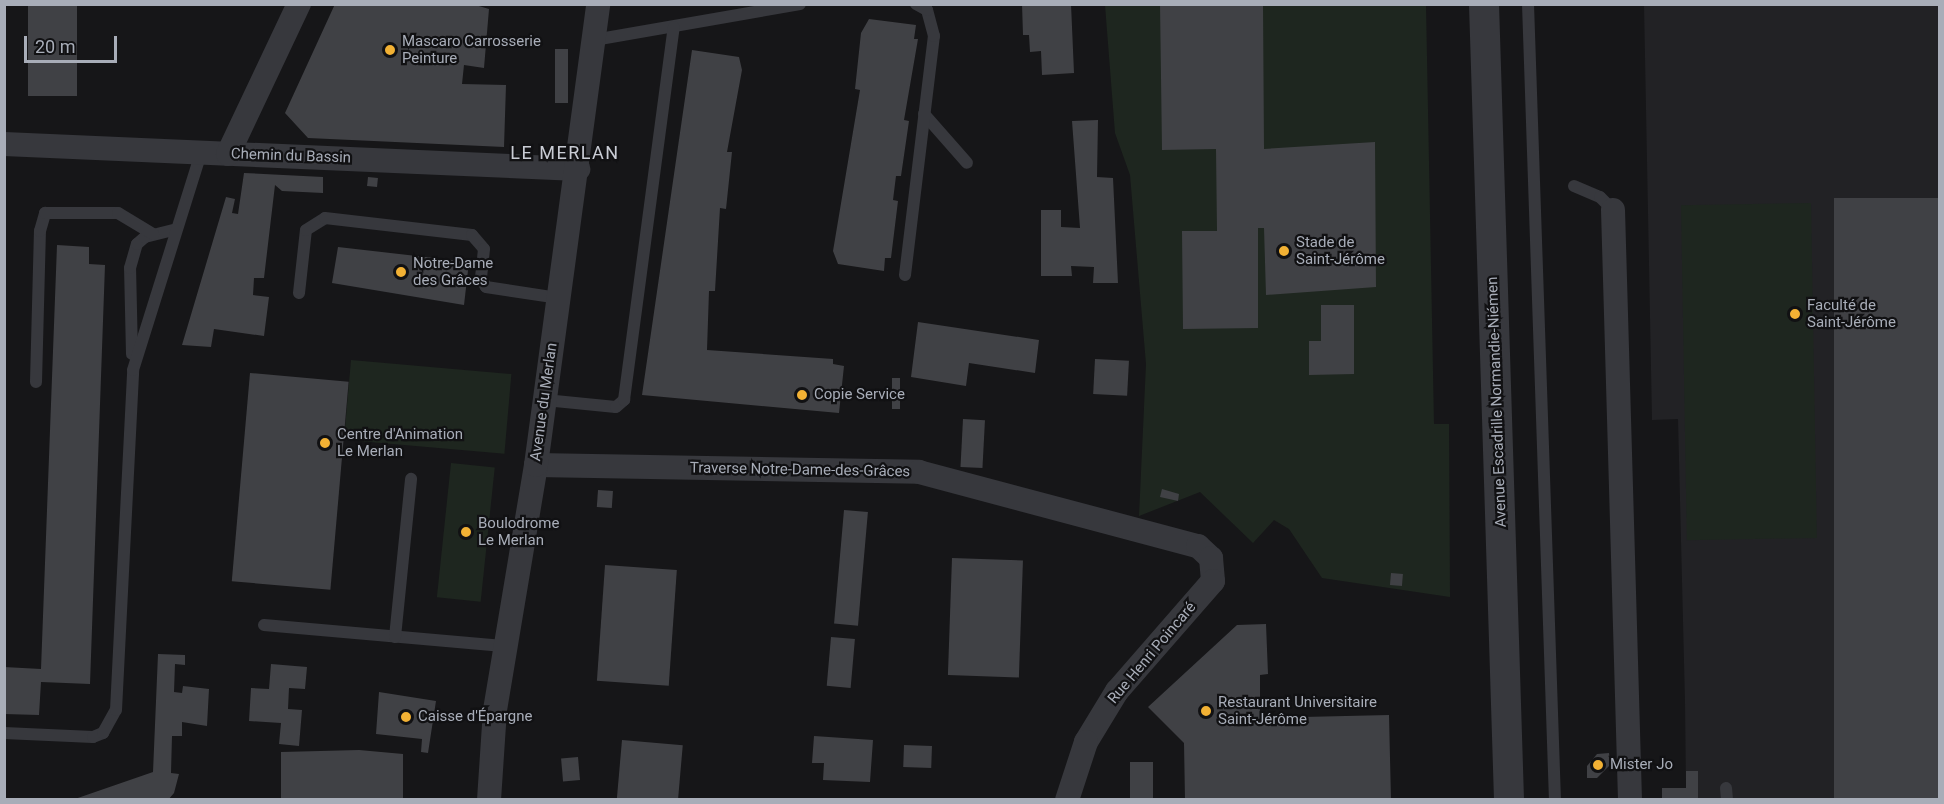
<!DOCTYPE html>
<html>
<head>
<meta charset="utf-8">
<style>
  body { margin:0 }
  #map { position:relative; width:1944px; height:804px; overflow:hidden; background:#161618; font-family:Roboto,sans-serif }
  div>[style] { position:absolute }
  .built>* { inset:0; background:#222225 }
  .green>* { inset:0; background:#1e261f; transform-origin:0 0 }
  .building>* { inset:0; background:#404145; transform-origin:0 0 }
  .service>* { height:12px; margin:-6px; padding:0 6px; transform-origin:6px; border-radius:6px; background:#37383d }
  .minor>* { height:24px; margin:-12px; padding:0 12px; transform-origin:12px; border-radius:12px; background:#37383d }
  .tertiary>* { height:30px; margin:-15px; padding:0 15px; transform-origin:15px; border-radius:15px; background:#37383d }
  .dots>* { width:16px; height:16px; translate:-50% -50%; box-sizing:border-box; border:3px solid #111113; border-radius:50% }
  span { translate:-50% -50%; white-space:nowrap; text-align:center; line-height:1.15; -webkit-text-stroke:4.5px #111113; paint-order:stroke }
  .poi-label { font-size:15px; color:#a8adb8 }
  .left { translate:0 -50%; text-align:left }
  .street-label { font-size:15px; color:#a8adb8 }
  .quarter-label { font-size:18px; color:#c9ccd4; letter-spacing:1.5px }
  .frame { position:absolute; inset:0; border:6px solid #a8adb8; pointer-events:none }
  .scale { position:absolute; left:24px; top:36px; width:93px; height:27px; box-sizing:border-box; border:3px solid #a8adb8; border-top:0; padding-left:8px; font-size:18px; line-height:21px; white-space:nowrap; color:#a8adb8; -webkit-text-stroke:4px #111113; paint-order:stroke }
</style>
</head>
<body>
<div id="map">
  <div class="built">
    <div style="clip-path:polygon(1644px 5px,1939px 5px,1939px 799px,1662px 799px,1662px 788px,1686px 788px,1685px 702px,1678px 419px,1652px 420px)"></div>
  </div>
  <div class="green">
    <div style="clip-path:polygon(1105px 5px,1426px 5px,1434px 424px,1449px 424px,1450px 597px,1322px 578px,1289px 529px,1274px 520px,1253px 543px,1200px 492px,1139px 516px,1146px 364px,1130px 175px,1115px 133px)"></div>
    <div style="left:1811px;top:203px;width:335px;height:130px;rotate:89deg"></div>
    <div style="left:351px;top:360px;width:161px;height:80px;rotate:5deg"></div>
    <div style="left:451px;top:463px;width:44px;height:135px;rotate:6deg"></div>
  </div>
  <div class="building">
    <div style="left:28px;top:4px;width:49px;height:92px"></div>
    <div style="clip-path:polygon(335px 4px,472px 4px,489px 9px,484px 68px,464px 65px,462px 84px,506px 85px,504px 147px,308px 138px,285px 113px)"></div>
    <div style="clip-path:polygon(1022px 4px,1071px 4px,1074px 73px,1042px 75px,1041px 51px,1030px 52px,1029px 35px,1023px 35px)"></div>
    <div style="clip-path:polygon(1160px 4px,1263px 4px,1264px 149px,1375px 142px,1376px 287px,1266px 295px,1264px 228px,1258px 228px,1258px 328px,1183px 329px,1182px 231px,1217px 231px,1216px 149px,1162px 150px)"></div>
    <div style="clip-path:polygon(869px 19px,916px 25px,914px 39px,918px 39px,904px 120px,909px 121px,901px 176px,896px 176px,893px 200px,898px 201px,891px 258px,885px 258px,884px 271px,838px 264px,833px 251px,860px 90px,855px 89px,861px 33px)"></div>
    <div style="left:555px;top:49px;width:13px;height:54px"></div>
    <div style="clip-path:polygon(692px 50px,739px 57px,742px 70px,727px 152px,732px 152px,726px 209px,720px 208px,715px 291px,709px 291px,707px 350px,833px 359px,833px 364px,844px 366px,839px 413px,642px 395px)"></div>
    <div style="clip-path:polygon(1098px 120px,1097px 177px,1113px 178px,1118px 283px,1093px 283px,1094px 267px,1071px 266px,1072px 276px,1041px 276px,1041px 210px,1061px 210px,1061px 227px,1080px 228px,1072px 121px)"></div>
    <div style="clip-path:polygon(244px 173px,323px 177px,323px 193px,282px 191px,275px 185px,264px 278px,254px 278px,253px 295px,269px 297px,264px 336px,214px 329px,211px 347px,182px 345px,226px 197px,235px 199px,232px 213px,238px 214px)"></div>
    <div style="left:368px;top:177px;width:10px;height:9px;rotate:6deg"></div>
    <div style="left:1940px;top:198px;width:602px;height:106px;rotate:90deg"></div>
    <div style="clip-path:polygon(57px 245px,89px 247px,89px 264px,105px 265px,90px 684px,41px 682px,39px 715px,4px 714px,4px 667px,41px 669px)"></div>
    <div style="clip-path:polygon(338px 247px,469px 262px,464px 305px,332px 283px)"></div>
    <div style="clip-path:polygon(1321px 305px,1354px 305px,1354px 374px,1309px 375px,1309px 341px,1321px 341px)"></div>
    <div style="clip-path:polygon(918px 322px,1039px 340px,1035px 373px,969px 363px,966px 386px,911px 377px)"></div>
    <div style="left:1095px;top:359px;width:34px;height:35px;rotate:3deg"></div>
    <div style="left:250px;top:373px;width:99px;height:209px;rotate:5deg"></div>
    <div style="left:892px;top:378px;width:8px;height:31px"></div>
    <div style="left:963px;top:419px;width:22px;height:48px;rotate:3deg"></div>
    <div style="clip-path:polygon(1162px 489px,1179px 494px,1178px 501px,1160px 497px)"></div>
    <div style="left:598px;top:490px;width:15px;height:17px;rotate:4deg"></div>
    <div style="left:844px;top:510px;width:24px;height:114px;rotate:5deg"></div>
    <div style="left:952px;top:558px;width:71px;height:117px;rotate:2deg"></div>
    <div style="left:605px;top:565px;width:72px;height:116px;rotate:4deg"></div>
    <div style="left:1391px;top:573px;width:12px;height:12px;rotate:5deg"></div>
    <div style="clip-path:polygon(1266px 624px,1268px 674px,1260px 675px,1260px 718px,1389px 715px,1391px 800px,1185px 800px,1184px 743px,1148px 707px,1237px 625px)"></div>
    <div style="left:831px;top:637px;width:24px;height:49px;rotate:5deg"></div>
    <div style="clip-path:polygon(158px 654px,185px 655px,185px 665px,175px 664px,174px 692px,182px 693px,183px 686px,209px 689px,207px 726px,182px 722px,182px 736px,172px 736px,171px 773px,179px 774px,174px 793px,168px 800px,72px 800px,153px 772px)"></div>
    <div style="clip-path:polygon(271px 664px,307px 667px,305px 689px,289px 688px,288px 709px,302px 710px,299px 746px,279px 744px,281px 723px,249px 721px,251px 688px,269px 689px)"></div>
    <div style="clip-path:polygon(379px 692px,436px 701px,428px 753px,421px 752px,422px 739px,376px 734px)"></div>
    <div style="clip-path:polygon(814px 736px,873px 740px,870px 782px,823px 780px,824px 763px,812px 763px)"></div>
    <div style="left:622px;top:740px;width:61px;height:60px;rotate:5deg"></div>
    <div style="left:904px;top:745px;width:28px;height:22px;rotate:2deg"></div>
    <div style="clip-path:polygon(359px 750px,403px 754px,403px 800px,281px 800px,281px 752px)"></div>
    <div style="clip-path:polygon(1609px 753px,1610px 765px,1597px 778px,1587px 778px,1587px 766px,1597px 754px)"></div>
    <div style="left:578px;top:757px;width:23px;height:17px;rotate:85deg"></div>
    <div style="left:1130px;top:762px;width:23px;height:38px"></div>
    <div style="clip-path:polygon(1686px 771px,1698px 771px,1698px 800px,1662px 800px,1662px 788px,1686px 788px)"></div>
  </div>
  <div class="service">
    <div style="left:1528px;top:4px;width:796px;rotate:88.06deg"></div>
    <div style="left:594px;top:40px;width:209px;rotate:-9.9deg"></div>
    <div style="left:924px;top:114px;width:65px;rotate:48.7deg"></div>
    <div style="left:1574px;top:186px;width:28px;rotate:23deg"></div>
    <div style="left:1600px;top:197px;width:18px;rotate:45deg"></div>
    <div style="left:905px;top:275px;width:241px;rotate:-83.1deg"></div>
    <div style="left:934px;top:36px;width:27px;rotate:-105deg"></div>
    <div style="left:927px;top:10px;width:13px;rotate:-151deg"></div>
    <div style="left:299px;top:293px;width:63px;rotate:-83.7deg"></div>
    <div style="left:306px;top:230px;width:22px;rotate:-32deg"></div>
    <div style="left:325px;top:218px;width:148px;rotate:6.6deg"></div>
    <div style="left:472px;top:235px;width:18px;rotate:49deg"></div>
    <div style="left:484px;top:249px;width:29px;rotate:96deg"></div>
    <div style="left:481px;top:278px;width:10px;rotate:61deg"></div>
    <div style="left:486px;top:287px;width:74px;rotate:8.6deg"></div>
    <div style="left:132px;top:354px;width:86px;rotate:-91.3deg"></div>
    <div style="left:130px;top:268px;width:25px;rotate:-74deg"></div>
    <div style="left:137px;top:244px;width:11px;rotate:-41deg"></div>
    <div style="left:145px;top:237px;width:32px;rotate:-14deg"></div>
    <div style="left:36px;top:382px;width:151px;rotate:-88.5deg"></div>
    <div style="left:40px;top:231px;width:19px;rotate:-74deg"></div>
    <div style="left:45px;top:213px;width:73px"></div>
    <div style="left:118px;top:213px;width:41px;rotate:31deg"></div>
    <div style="left:545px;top:400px;width:71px;rotate:5.6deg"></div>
    <div style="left:616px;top:407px;width:11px;rotate:-41deg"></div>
    <div style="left:624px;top:400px;width:376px;rotate:-82.4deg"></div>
    <div style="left:264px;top:625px;width:243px;rotate:5deg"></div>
    <div style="left:395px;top:637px;width:159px;rotate:-84.2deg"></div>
    <div style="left:4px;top:733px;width:89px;rotate:2.6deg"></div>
    <div style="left:93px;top:737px;width:11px;rotate:-22deg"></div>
    <div style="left:103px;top:733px;width:26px;rotate:-61deg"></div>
    <div style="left:116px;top:710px;width:340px;rotate:-87.1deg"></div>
    <div style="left:133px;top:370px;width:227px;rotate:-72.6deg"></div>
    <div style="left:1726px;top:788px;width:12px;rotate:85deg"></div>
  </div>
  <div class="minor">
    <div style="left:4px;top:144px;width:575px;rotate:2.49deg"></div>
    <div style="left:228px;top:154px;width:166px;rotate:-64.7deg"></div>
    <div style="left:1613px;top:210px;width:590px;rotate:88.35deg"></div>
    <div style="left:536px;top:465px;width:383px;rotate:1deg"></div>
    <div style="left:919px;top:472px;width:289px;rotate:14.9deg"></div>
    <div style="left:1198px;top:546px;width:18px;rotate:43deg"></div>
    <div style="left:1211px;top:558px;width:23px;rotate:85deg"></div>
    <div style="left:1213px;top:581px;width:146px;rotate:131.1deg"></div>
    <div style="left:1117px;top:691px;width:60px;rotate:121.3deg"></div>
    <div style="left:1086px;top:742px;width:61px;rotate:108.1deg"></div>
    <div style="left:489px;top:800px;width:90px;rotate:-86.2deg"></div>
    <div style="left:495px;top:710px;width:248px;rotate:-80.5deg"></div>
    <div style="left:536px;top:465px;width:465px;rotate:-82.3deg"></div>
  </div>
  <div class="tertiary">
    <div style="left:1484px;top:4px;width:796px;rotate:88.2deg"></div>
  </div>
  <div class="dots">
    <div style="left:390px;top:50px;background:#f2b134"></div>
    <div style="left:1284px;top:251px;background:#f2b134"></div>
    <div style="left:401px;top:272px;background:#f2b134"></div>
    <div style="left:1795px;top:314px;background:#f2b134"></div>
    <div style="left:802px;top:395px;background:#f2b134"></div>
    <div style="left:325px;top:443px;background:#f2b134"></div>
    <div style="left:466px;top:532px;background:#f2b134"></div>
    <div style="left:1206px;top:711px;background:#f2b134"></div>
    <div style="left:406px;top:717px;background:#f2b134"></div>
    <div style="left:1598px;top:765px;background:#f2b134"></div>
  </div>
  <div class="poi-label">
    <span class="left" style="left:402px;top:50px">Mascaro Carrosserie<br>Peinture</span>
    <span class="left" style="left:1296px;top:251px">Stade de<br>Saint-Jérôme</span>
    <span class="left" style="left:413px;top:272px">Notre-Dame<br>des Grâces</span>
    <span class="left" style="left:1807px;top:314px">Faculté de<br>Saint-Jérôme</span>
    <span class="left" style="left:814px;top:395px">Copie Service</span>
    <span class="left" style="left:337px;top:443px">Centre d'Animation<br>Le Merlan</span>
    <span class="left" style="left:478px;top:532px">Boulodrome<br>Le Merlan</span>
    <span class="left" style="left:1218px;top:711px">Restaurant Universitaire<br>Saint-Jérôme</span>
    <span class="left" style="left:418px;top:717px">Caisse d'Épargne</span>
    <span class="left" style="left:1610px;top:765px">Mister Jo</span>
  </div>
  <div class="street-label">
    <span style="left:291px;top:156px;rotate:2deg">Chemin du Bassin</span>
    <span style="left:544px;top:402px;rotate:-82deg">Avenue du Merlan</span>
    <span style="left:1497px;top:402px;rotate:-92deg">Avenue Escadrille Normandie-Niémen</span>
    <span style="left:800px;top:470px;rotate:1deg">Traverse Notre-Dame-des-Grâces</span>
    <span style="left:1152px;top:653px;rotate:-50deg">Rue Henri Poincaré</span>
  </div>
  <div class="quarter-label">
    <span style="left:565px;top:153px">LE MERLAN</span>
  </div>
  <div class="frame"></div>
  <div class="scale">20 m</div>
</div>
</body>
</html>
